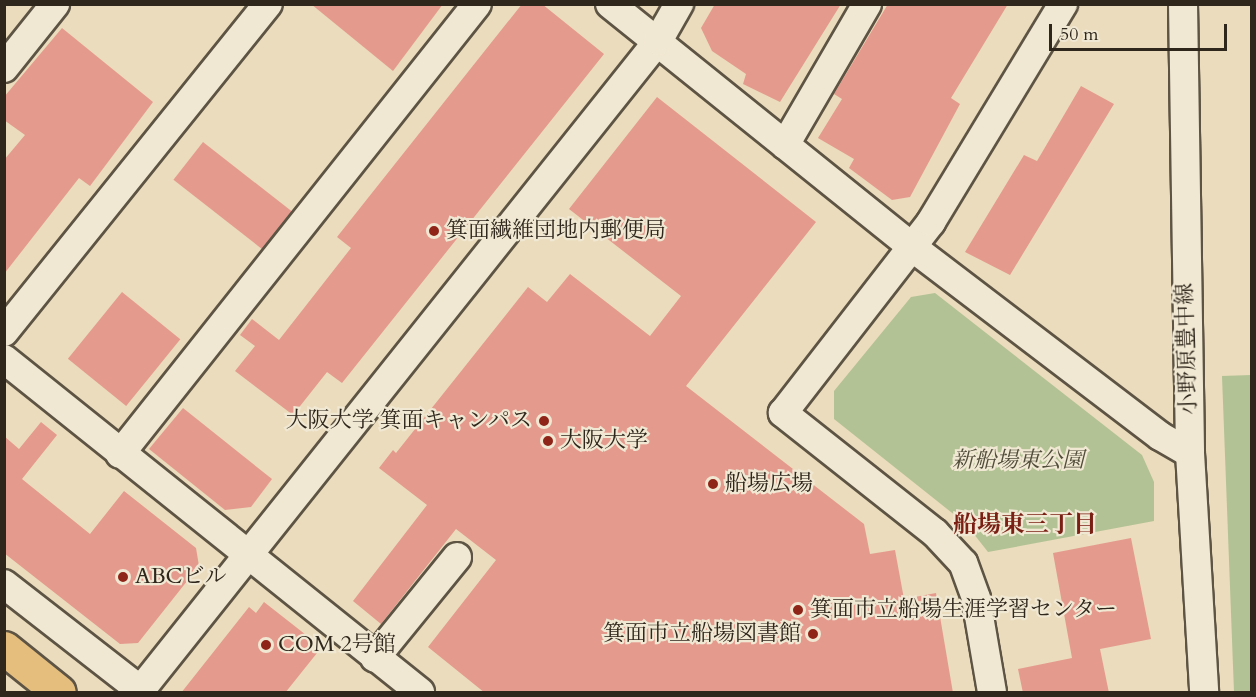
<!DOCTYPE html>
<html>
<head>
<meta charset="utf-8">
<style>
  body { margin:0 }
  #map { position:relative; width:1256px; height:697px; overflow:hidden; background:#eadcbc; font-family:Cardo,"Noto Serif JP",serif }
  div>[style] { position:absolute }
  .green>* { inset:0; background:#b2c294 }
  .building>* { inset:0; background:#e59a8e; transform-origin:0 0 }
  .roads { filter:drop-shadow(2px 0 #5e5444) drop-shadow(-2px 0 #5e5444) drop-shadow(0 2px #5e5444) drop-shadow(0 -2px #5e5444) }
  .minor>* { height:28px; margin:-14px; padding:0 14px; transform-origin:14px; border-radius:14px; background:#f1e8d3 }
  .highway>* { height:33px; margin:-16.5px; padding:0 16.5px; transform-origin:16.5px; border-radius:16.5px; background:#e5be7e }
  .dots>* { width:16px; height:16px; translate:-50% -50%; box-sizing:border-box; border:3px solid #f1e8d3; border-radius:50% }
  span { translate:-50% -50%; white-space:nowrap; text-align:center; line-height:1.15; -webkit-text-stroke:4.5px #f1e8d3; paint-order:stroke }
  .poi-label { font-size:22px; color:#2f261c }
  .left { translate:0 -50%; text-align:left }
  .right { translate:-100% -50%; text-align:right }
  .street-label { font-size:22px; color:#2f261c }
  .park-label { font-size:22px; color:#504d3a; font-style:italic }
  .neighbourhood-label { font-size:24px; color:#7a1f14; font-weight:700 }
  .frame { position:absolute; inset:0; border:6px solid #2f261c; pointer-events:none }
  .scale { position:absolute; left:1049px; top:24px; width:178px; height:27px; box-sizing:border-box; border:3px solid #2f261c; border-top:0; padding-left:8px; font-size:18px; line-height:21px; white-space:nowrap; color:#2f261c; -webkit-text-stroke:4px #f1e8d3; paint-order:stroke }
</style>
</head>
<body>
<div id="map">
  <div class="green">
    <div style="clip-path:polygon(935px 293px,1142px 455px,1154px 482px,1154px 521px,988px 552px,966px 524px,834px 419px,834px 391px,911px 297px)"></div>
    <div style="clip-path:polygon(1251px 375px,1251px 692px,1234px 692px,1222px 376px)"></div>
  </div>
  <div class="building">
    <div style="clip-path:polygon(311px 4px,443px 4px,393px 71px)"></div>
    <div style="clip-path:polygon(522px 4px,542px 4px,604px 54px,342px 383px,327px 372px,293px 415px,235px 371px,255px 346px,240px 335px,252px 319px,279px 340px,351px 248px,337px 237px)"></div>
    <div style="clip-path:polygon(715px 4px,841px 4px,780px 102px,743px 84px,746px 74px,712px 51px,701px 28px)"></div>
    <div style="clip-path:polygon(888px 4px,1008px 4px,951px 98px,960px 104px,910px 197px,892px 200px,849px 168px,854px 159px,818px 138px,842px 99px,834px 94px)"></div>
    <div style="clip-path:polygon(62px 28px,153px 102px,90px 186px,79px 178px,4px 274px,4px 160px,25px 135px,4px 120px,4px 97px)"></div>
    <div style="clip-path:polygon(1081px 86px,1114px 104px,1010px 275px,965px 252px,1024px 155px,1037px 161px)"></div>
    <div style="clip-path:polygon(657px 97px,816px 222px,686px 386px,864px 524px,870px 554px,895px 550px,904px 599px,936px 593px,953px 693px,485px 693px,428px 647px,496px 560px,456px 529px,381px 624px,353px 601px,427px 505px,379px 468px,393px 450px,396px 453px,528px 287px,547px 302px,570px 274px,650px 336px,681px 296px,569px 209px)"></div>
    <div style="left:203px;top:142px;width:113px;height:48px;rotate:38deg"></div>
    <div style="left:122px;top:292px;width:75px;height:86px;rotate:39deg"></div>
    <div style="clip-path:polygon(183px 408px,272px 479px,251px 507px,225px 510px,149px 449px)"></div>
    <div style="clip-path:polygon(41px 422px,57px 435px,22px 479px,90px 534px,124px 491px,196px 548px,199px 566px,138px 643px,120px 644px,4px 553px,4px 436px,19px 449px)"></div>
    <div style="clip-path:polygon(1131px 538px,1151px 639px,1100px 649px,1109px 693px,1023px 693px,1018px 669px,1072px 658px,1053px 553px)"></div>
    <div style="clip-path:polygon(264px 602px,315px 642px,311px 648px,317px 653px,285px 693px,181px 693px,249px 607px,256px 613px)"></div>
  </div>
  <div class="roads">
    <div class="minor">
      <div style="left:610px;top:4px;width:388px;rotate:38.8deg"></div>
      <div style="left:912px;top:247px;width:312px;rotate:37.3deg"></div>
      <div style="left:1160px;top:436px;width:34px;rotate:30deg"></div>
      <div style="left:1183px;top:4px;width:449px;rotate:89.1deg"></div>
      <div style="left:1190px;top:453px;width:239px;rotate:86.6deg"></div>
      <div style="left:4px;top:68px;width:82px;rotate:-51.4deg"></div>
      <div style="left:785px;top:145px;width:163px;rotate:-59.8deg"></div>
      <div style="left:4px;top:332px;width:421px;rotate:-51.2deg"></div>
      <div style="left:4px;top:359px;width:533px;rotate:38.68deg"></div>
      <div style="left:120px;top:454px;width:574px;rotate:-51.57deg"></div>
      <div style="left:4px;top:584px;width:172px;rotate:37.9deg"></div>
      <div style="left:375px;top:658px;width:130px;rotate:-50.9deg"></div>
      <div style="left:139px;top:692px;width:833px;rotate:-51.44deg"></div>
      <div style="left:658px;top:41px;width:43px;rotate:-60.4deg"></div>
      <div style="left:992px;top:692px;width:95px;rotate:-99.7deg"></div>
      <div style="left:976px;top:598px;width:37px;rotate:-110deg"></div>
      <div style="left:963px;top:563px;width:41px;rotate:-133deg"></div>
      <div style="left:935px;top:533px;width:194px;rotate:-141.7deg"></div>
      <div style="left:783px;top:413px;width:242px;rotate:-52.2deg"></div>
      <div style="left:931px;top:222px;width:255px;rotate:-58.8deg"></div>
    </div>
    <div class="highway">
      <div style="left:4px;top:648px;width:70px;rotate:38.7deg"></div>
    </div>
  </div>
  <div class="dots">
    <div style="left:434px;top:231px;background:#8f2418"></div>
    <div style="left:544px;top:421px;background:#8f2418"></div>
    <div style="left:548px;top:441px;background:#8f2418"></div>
    <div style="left:713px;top:484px;background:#8f2418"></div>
    <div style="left:123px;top:577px;background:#8f2418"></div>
    <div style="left:798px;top:610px;background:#8f2418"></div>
    <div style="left:813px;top:634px;background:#8f2418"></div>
    <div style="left:266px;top:645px;background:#8f2418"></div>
  </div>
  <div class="poi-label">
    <span class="left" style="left:446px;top:231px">箕面繊維団地内郵便局</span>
    <span class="right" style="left:532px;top:421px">大阪大学 箕面キャンパス</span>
    <span class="left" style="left:560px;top:441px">大阪大学</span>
    <span class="left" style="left:725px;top:484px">船場広場</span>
    <span class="left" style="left:135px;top:577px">ABCビル</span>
    <span class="left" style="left:810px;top:610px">箕面市立船場生涯学習センター</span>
    <span class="right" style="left:801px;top:634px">箕面市立船場図書館</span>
    <span class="left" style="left:278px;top:645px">COM 2号館</span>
  </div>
  <div class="street-label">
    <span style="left:1187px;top:349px;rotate:-92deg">小野原豊中線</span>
  </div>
  <div class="park-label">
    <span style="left:1018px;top:461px">新船場東公園</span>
  </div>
  <div class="neighbourhood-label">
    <span style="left:1025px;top:525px">船場東三丁目</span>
  </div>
  <div class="frame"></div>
  <div class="scale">50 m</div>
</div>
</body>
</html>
